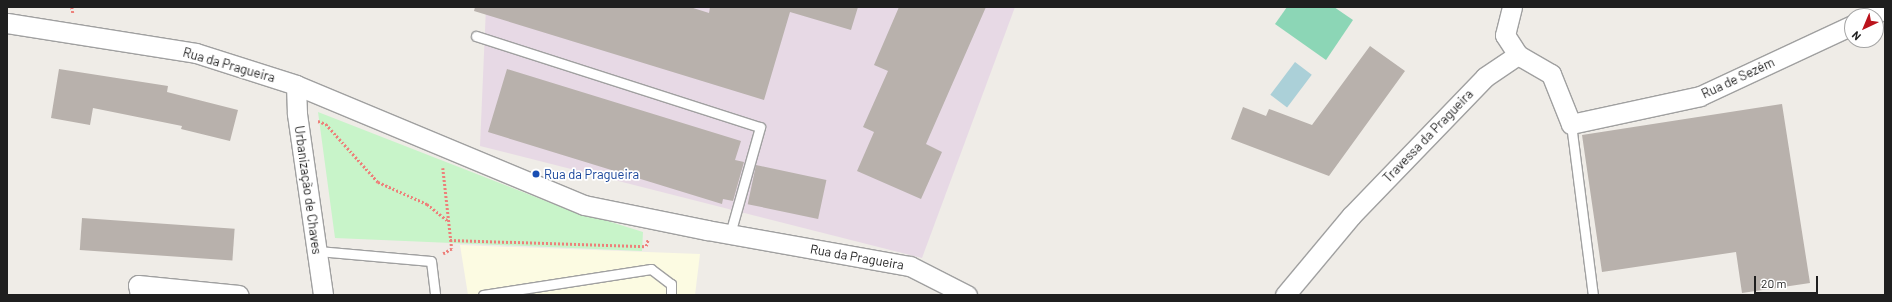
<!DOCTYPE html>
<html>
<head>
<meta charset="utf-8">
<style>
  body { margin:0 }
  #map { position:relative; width:1892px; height:302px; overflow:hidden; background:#efece7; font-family:Barlow,sans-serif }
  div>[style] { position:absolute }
  .industrial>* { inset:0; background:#e7d9e5 }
  .education>* { inset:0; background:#fcfbe2 }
  .park>* { inset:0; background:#c8f4c9 }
  .pitch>* { inset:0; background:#8cd6b6 }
  .water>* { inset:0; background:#abd0d8; transform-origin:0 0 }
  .building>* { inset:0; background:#b8b1ac; transform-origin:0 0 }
  .path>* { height:2.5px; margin-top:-1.25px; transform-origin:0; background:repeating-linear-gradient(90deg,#ed807a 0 2px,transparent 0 4px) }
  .roads { filter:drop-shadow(1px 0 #a0a0a0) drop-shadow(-1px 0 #a0a0a0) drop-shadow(0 1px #a0a0a0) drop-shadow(0 -1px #a0a0a0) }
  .service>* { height:9px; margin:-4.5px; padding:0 4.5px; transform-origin:4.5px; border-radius:4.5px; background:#fff }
  .minor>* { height:19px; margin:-9.5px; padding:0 9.5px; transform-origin:9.5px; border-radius:9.5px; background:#fff }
  .dots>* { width:11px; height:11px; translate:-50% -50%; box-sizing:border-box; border:2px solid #fff; border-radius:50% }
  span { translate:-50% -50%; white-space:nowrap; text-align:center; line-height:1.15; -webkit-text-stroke:3.5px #fff; paint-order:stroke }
  .street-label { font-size:13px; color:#1f1f1f }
  .transit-label { font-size:13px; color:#164399 }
  .left { translate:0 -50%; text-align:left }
  .frame { position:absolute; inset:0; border:8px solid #1f1f1f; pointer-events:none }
  .north { position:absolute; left:1844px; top:8px; width:40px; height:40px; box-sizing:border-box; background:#fff; border:1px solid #a5a5a5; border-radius:50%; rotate:224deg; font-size:11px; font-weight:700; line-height:16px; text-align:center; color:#1f1f1f }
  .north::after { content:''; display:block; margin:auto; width:14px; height:18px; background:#bb131c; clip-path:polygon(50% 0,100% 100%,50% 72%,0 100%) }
  .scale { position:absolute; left:1754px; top:276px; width:64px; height:18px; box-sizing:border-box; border:2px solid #1f1f1f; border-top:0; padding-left:5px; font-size:12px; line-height:14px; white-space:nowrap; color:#1f1f1f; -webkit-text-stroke:3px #fff; paint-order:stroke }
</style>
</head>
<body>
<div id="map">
  <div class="industrial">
    <div style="clip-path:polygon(486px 7px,1015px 7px,922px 258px,480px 146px)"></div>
  </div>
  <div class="education">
    <div style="clip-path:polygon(460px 245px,700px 254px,695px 295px,468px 295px)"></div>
  </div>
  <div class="park">
    <div style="clip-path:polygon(318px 112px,556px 205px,643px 232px,642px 251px,335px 238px)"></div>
  </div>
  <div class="pitch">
    <div style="clip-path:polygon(1287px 7px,1334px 7px,1353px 20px,1326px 60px,1275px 24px)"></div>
  </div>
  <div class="water">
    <div style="left:1295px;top:62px;width:21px;height:41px;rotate:37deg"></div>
  </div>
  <div class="building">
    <div style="clip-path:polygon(475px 7px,690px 7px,709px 13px,710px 7px,858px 7px,851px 30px,790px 12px,764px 100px,474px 11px)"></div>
    <div style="clip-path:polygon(899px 7px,986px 7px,926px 144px,942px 152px,921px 199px,857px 171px,874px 132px,863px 127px,888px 71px,874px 65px)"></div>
    <div style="clip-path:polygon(1370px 46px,1405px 71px,1329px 176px,1231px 139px,1243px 107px,1266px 116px,1269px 109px,1312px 125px)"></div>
    <div style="clip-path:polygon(59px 69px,168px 86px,167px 92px,238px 110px,230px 141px,181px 129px,182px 126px,93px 108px,90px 125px,51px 118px)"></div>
    <div style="clip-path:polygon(507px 69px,741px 141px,735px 160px,744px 162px,733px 201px,723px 199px,722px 204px,488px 132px)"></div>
    <div style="clip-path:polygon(1782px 104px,1810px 283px,1742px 293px,1736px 252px,1602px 272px,1582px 135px)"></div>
    <div style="left:756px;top:165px;width:72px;height:40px;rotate:12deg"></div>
    <div style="left:82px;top:218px;width:153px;height:32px;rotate:4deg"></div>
  </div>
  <div class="path">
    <div style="left:72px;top:7px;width:6px;rotate:81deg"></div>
    <div style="left:318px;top:121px;width:9px;rotate:21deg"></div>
    <div style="left:326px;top:124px;width:78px;rotate:48.1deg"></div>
    <div style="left:378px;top:182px;width:54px;rotate:24.2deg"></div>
    <div style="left:427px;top:204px;width:27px;rotate:39deg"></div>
    <div style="left:443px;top:168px;width:81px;rotate:83.7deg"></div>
    <div style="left:452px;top:249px;width:10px;rotate:151deg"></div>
    <div style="left:450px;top:240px;width:196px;rotate:1.8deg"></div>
    <div style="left:646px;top:246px;width:7px;rotate:-74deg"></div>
  </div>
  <div class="roads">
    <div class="service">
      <div style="left:476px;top:36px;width:298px;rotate:17.8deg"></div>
      <div style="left:760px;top:127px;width:111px;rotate:105.7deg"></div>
      <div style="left:1571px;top:124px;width:172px;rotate:82.7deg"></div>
      <div style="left:318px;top:251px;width:113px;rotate:5.1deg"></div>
      <div style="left:431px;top:261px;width:34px;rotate:83deg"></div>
      <div style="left:483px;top:295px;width:170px;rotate:-8.8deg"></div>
      <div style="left:651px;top:269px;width:25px;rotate:37deg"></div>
      <div style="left:671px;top:284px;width:11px;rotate:90deg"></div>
    </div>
    <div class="minor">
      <div style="left:1512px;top:7px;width:29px;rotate:104deg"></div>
      <div style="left:1505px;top:35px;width:24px;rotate:57deg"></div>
      <div style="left:1870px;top:16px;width:17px;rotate:-25deg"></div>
      <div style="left:7px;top:23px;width:191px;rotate:9deg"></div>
      <div style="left:196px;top:53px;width:105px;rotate:17.7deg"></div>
      <div style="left:296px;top:85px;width:312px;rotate:22.6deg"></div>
      <div style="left:584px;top:205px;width:126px;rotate:11.5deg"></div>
      <div style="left:707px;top:230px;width:206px;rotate:10.1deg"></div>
      <div style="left:910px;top:266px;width:64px;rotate:27deg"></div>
      <div style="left:296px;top:85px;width:29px;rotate:88deg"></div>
      <div style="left:297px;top:114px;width:183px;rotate:81.8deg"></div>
      <div style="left:140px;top:295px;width:10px;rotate:-101deg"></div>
      <div style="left:138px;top:285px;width:101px;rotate:5.7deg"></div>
      <div style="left:1285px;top:295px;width:103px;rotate:-50.1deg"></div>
      <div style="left:1351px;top:216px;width:193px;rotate:-46deg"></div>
      <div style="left:1485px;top:77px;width:40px;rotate:-34deg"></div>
      <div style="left:1518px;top:55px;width:38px;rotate:30deg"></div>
      <div style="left:1551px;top:74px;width:54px;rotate:68.2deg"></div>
      <div style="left:1571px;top:124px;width:132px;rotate:-12.2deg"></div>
      <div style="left:1700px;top:96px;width:168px;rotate:-25deg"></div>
    </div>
  </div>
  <div class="dots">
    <div style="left:536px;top:174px;background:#1a4fb4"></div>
  </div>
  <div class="street-label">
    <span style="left:229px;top:65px;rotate:16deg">Rua da Pragueira</span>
    <span style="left:1738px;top:78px;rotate:-25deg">Rua de Sezém</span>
    <span style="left:1428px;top:136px;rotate:-46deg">Travessa da Pragueira</span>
    <span style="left:308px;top:190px;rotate:82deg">Urbanização de Chaves</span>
    <span style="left:857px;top:257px;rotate:10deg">Rua da Pragueira</span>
  </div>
  <div class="transit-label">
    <span class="left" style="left:544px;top:174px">Rua da Pragueira</span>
  </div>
  <div class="frame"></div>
  <div class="north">N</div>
  <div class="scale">20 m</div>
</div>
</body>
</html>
